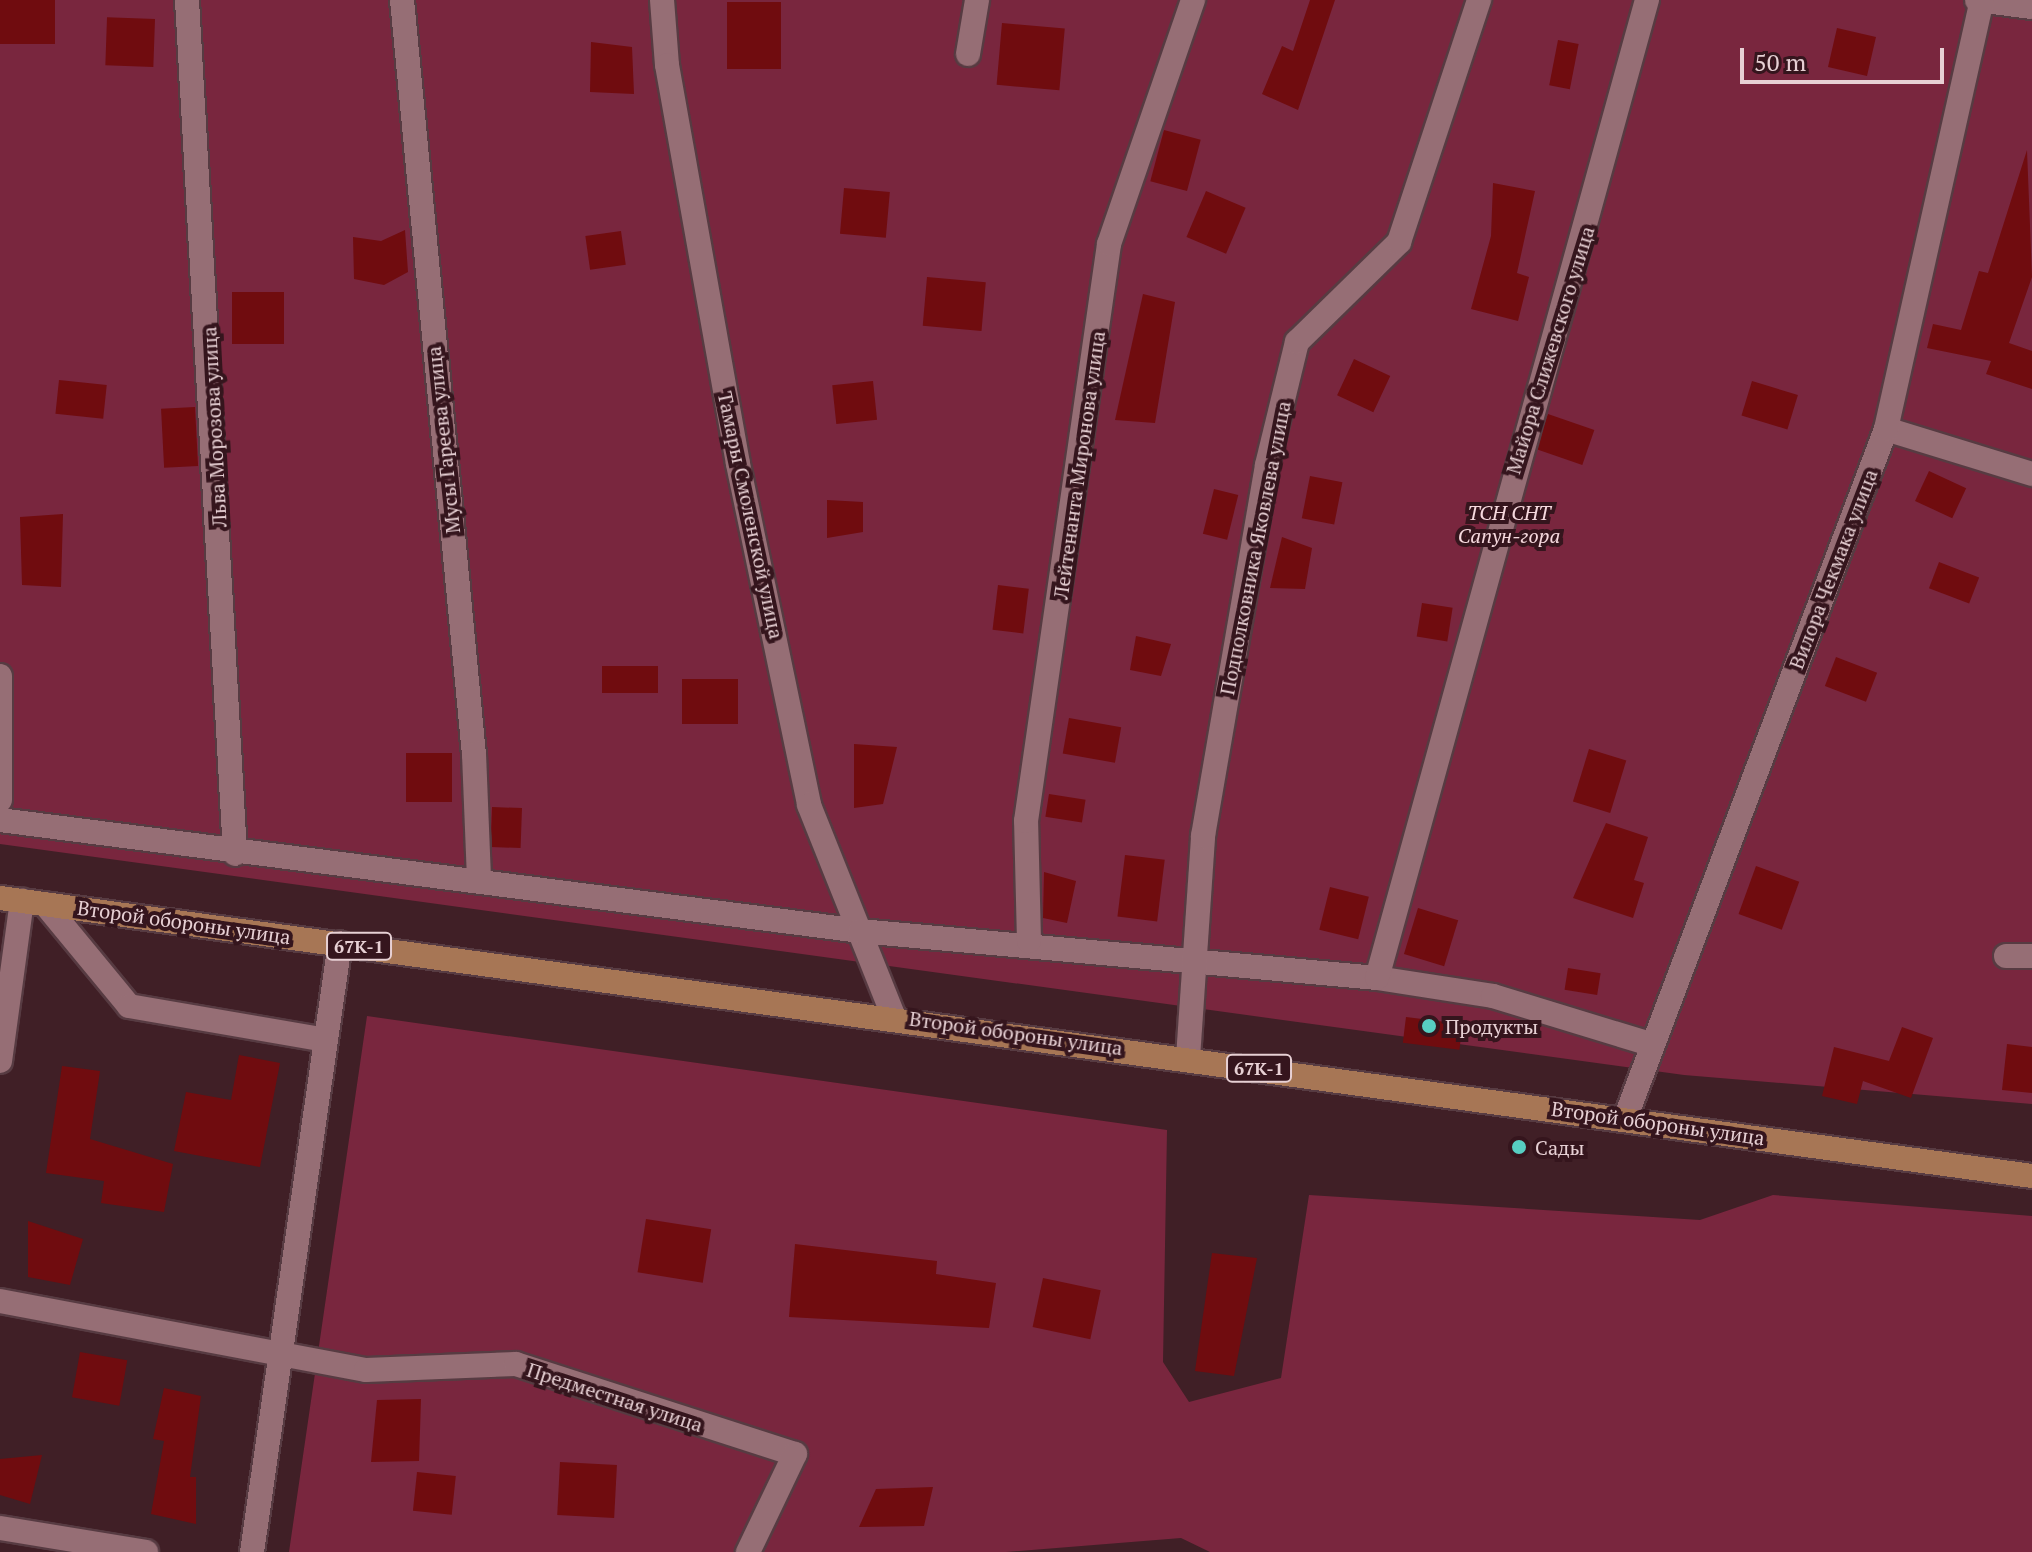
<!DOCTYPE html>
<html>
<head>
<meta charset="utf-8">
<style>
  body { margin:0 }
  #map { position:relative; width:2032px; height:1552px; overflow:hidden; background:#401f26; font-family:"PT Serif",serif }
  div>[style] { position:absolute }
  .green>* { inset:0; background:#79263e }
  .building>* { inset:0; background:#700c0f; transform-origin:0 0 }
  .roads { filter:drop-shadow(2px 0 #573b42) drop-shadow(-2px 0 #573b42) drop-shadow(0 2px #573b42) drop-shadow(0 -2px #573b42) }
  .minor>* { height:24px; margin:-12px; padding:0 12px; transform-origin:12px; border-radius:12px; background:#966e75 }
  .major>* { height:24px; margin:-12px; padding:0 12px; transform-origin:12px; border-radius:12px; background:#a77655 }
  .dots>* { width:22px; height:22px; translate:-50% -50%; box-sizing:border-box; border:4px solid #35151d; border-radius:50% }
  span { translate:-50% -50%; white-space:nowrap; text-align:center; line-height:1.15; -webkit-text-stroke:8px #35151d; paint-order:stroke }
  .shield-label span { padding:2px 6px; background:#35151d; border:2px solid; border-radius:6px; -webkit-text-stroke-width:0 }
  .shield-label { font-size:18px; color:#e7d0d4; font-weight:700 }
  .street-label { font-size:20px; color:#e7d0d4 }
  .park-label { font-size:20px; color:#f6d9de; font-style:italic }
  .poi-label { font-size:20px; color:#e7d0d4 }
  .left { translate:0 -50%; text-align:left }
  .scale { position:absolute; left:1740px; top:48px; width:204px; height:36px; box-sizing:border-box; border:4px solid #e7d0d4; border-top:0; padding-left:10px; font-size:24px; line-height:28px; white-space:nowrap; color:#e7d0d4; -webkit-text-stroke:6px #35151d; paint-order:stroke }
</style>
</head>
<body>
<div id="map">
  <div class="green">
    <div style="clip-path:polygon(0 0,2032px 0,2032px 1104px,1684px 1075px,0 844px)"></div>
    <div style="clip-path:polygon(367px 1016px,1167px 1130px,1163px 1362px,1189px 1402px,1281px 1378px,1309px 1195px,1700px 1220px,1773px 1195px,2032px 1216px,2032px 1552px,1210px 1552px,1181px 1538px,1006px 1552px,289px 1552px)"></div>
  </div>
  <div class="building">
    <div style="left:0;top:0;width:55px;height:44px"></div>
    <div style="clip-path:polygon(1310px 0,1335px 0,1298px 110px,1262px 94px,1282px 46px,1293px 51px)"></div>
    <div style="left:727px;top:2px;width:54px;height:67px"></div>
    <div style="left:155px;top:19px;width:48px;height:48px;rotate:92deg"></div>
    <div style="left:1002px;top:23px;width:63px;height:62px;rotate:5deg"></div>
    <div style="left:1837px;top:28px;width:40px;height:40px;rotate:13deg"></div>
    <div style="left:1558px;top:40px;width:21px;height:46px;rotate:11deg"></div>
    <div style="clip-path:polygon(591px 42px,632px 47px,634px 94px,590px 92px)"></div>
    <div style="left:1164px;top:130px;width:38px;height:53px;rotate:15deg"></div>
    <div style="clip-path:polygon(2027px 150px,2032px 277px,2009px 343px,2032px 351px,2032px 389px,1986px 374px,1991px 361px,1927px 348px,1933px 324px,1961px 330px,1979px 271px,1988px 273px)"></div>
    <div style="clip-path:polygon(1493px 183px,1535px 191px,1517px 273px,1529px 277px,1518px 321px,1471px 309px,1491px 236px)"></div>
    <div style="left:844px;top:188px;width:46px;height:46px;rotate:5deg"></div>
    <div style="left:1206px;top:191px;width:43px;height:50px;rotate:23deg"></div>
    <div style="clip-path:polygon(405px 230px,408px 272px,384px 285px,354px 279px,353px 237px,381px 241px)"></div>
    <div style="left:621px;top:231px;width:34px;height:36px;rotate:82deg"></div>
    <div style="left:927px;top:277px;width:59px;height:49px;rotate:5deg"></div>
    <div style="left:232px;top:292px;width:52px;height:52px"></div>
    <div style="clip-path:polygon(1143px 294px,1175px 302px,1155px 423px,1115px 420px)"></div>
    <div style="left:1354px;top:359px;width:40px;height:40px;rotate:25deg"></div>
    <div style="left:59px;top:380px;width:48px;height:34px;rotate:6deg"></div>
    <div style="left:873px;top:381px;width:39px;height:41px;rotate:84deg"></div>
    <div style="left:1752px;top:381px;width:48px;height:36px;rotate:17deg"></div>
    <div style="left:195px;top:407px;width:59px;height:34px;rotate:87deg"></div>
    <div style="left:1548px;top:414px;width:49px;height:37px;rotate:19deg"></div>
    <div style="left:1929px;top:471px;width:41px;height:33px;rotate:25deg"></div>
    <div style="left:1310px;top:476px;width:33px;height:43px;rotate:11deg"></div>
    <div style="left:1214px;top:489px;width:25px;height:46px;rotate:14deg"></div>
    <div style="clip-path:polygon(827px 500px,863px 502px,863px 532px,827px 538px)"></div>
    <div style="clip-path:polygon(63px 514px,61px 587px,22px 585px,20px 517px)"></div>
    <div style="clip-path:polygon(1282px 537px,1312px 548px,1305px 589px,1270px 588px)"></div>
    <div style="left:1939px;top:562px;width:43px;height:28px;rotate:21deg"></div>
    <div style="left:998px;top:585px;width:31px;height:45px;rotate:7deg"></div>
    <div style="left:1422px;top:603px;width:31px;height:34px;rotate:9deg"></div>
    <div style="clip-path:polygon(1136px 636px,1171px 644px,1161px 676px,1130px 670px)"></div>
    <div style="left:1836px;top:657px;width:44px;height:31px;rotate:21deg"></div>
    <div style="left:658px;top:666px;width:27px;height:56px;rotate:90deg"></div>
    <div style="left:738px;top:679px;width:45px;height:56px;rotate:90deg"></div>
    <div style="left:1069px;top:718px;width:53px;height:36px;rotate:10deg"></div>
    <div style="clip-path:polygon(854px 744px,897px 747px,883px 804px,854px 808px)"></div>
    <div style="left:1589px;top:749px;width:39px;height:55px;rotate:17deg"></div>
    <div style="left:406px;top:753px;width:46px;height:49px"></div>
    <div style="left:1049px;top:794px;width:37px;height:23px;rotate:9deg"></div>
    <div style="left:492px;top:807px;width:30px;height:40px;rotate:2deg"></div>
    <div style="clip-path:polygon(1606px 823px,1648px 837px,1634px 880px,1644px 883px,1633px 918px,1573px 898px)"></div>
    <div style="left:1125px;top:855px;width:40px;height:62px;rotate:7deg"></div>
    <div style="left:1756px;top:866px;width:46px;height:51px;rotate:20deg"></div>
    <div style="clip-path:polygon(1044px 872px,1076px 881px,1067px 923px,1043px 918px)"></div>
    <div style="left:1330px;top:887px;width:40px;height:44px;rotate:14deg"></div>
    <div style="left:1418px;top:908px;width:42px;height:48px;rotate:17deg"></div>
    <div style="left:1568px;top:968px;width:33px;height:22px;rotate:9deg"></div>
    <div style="left:1406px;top:1017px;width:57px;height:26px;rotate:7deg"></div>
    <div style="clip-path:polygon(1902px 1027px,1933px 1038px,1911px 1098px,1863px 1081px,1857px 1104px,1822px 1096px,1834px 1047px,1889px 1061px)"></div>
    <div style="clip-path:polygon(2007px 1044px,2032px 1047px,2032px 1093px,2002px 1090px)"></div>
    <div style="clip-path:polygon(239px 1055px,280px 1063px,260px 1167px,174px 1151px,186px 1092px,231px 1100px)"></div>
    <div style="clip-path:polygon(62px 1066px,100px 1071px,90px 1139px,173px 1164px,164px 1212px,101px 1203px,104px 1181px,46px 1173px)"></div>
    <div style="left:646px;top:1219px;width:66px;height:54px;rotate:9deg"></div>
    <div style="clip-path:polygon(28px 1221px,83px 1239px,70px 1285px,28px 1277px)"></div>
    <div style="clip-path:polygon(795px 1244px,937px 1261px,936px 1274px,996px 1283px,989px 1328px,789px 1317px)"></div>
    <div style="clip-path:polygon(1212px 1253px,1257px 1258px,1234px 1376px,1195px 1371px)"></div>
    <div style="left:1043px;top:1278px;width:59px;height:50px;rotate:12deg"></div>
    <div style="left:80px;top:1352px;width:48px;height:46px;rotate:10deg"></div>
    <div style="clip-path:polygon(164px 1388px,201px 1396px,190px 1477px,196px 1477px,196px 1524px,151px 1514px,164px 1441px,153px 1439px)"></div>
    <div style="clip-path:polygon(421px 1399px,419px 1461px,371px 1462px,377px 1400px)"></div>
    <div style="clip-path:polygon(42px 1455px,30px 1504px,0 1495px,0 1459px)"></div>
    <div style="left:560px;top:1462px;width:57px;height:53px;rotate:3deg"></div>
    <div style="left:417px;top:1472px;width:39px;height:39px;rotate:6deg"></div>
    <div style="clip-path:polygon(933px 1487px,924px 1526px,859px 1527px,876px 1489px)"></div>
  </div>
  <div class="roads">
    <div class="minor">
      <div style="left:187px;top:0;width:855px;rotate:86.78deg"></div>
      <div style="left:402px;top:0;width:757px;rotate:84.55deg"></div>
      <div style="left:474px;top:754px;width:127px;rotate:87.7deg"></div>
      <div style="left:662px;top:0;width:65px;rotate:85.6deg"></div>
      <div style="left:667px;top:65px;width:405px;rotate:79.9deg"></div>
      <div style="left:738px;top:464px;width:348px;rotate:78.2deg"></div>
      <div style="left:809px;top:805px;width:226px;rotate:68.2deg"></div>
      <div style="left:1977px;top:0;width:55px;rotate:7.3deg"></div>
      <div style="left:968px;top:54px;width:55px;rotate:-80.5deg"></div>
      <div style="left:1886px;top:429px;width:153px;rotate:17.1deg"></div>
      <div style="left:0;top:676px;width:124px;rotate:90deg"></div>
      <div style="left:0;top:820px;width:867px;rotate:7.35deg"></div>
      <div style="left:860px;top:931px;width:519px;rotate:5.19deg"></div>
      <div style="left:1377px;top:978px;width:117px;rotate:8.8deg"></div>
      <div style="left:1493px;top:996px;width:167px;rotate:17deg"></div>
      <div style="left:45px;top:904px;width:132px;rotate:50.5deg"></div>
      <div style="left:129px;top:1006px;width:199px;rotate:9.8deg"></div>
      <div style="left:1029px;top:941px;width:120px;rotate:-91.4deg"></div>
      <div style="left:1026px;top:821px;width:583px;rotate:-81.81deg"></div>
      <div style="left:1109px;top:244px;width:258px;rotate:-71deg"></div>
      <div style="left:2006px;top:956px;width:26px"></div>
      <div style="left:1377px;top:978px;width:1015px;rotate:-74.57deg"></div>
      <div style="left:1188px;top:1058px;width:223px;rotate:-86.1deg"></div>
      <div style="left:1203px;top:836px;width:376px;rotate:-80.2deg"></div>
      <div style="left:1267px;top:465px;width:127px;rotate:-76.3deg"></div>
      <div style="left:1297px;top:342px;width:143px;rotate:-44.4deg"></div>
      <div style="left:1399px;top:242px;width:255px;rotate:-71.7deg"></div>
      <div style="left:0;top:1061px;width:162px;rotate:-82.2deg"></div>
      <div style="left:1625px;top:1119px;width:738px;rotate:-69.28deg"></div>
      <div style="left:1886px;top:429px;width:440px;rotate:-77.4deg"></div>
      <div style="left:0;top:1301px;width:372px;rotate:10.7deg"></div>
      <div style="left:366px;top:1370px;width:150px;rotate:-2.3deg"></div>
      <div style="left:516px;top:1364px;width:293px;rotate:17.9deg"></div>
      <div style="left:795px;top:1454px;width:109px;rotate:115.6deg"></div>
      <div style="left:0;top:1528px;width:148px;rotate:9.3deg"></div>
      <div style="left:252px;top:1552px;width:615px;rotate:-81.78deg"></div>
    </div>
    <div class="major">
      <div style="left:0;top:898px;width:2051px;rotate:7.79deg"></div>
    </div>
  </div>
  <div class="dots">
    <div style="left:1429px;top:1026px;background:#57cec2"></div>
    <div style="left:1519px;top:1147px;background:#57cec2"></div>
  </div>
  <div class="shield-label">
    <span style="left:359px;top:946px">67К-1</span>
    <span style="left:1259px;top:1068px">67К-1</span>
  </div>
  <div class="street-label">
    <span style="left:1550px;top:350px;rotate:-73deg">Майора Слижевского улица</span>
    <span style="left:214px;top:427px;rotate:-93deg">Льва Морозова улица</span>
    <span style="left:443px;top:440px;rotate:-96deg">Мусы Гареева улица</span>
    <span style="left:1079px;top:465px;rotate:-82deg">Лейтенанта Миронова улица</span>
    <span style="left:751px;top:515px;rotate:78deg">Тамары Смоленской улица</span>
    <span style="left:1255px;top:548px;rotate:-79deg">Подполковника Яковлева улица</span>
    <span style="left:1833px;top:569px;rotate:-69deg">Вилора Чекмака улица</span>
    <span style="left:184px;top:922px;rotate:8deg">Второй обороны улица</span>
    <span style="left:1016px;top:1033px;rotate:8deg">Второй обороны улица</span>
    <span style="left:1658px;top:1123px;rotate:8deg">Второй обороны улица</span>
    <span style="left:615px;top:1397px;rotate:18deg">Предместная улица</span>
  </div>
  <div class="park-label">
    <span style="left:1509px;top:524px">ТСН СНТ<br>Сапун-гора</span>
  </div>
  <div class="poi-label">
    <span class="left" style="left:1445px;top:1026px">Продукты</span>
    <span class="left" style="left:1535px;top:1147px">Сады</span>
  </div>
  <div class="scale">50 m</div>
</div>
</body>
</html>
